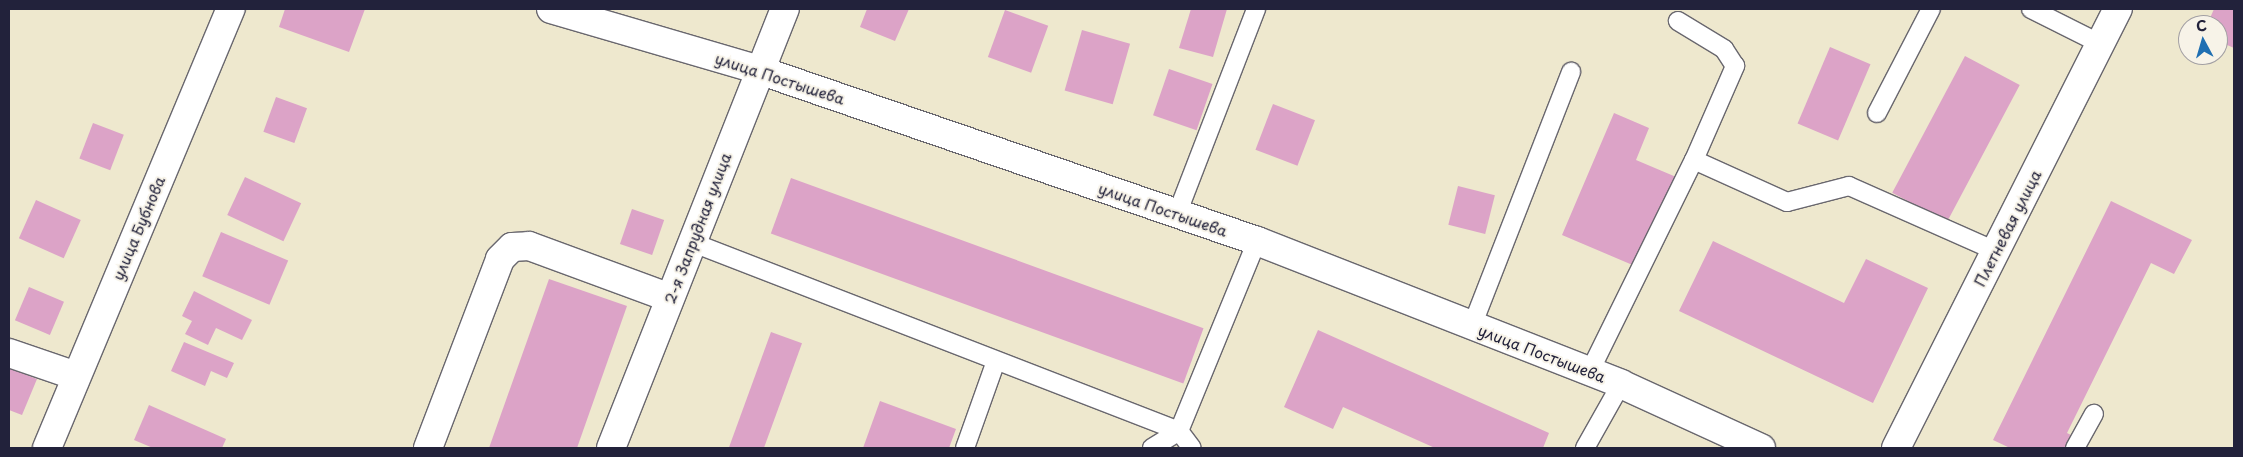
<!DOCTYPE html>
<html>
<head>
<meta charset="utf-8">
<style>
  body { margin:0 }
  #map { position:relative; width:2243px; height:457px; overflow:hidden; background:#eee8ce; font-family:"Playpen Sans",sans-serif }
  div>[style] { position:absolute }
  .building>* { inset:0; background:#dca3c7; transform-origin:0 0 }
  .roads { filter:drop-shadow(1px 0 #69676e) drop-shadow(-1px 0 #69676e) drop-shadow(0 1px #69676e) drop-shadow(0 -1px #69676e) }
  .service>* { height:18px; margin:-9px; padding:0 9px; transform-origin:9px; border-radius:9px; background:#fff }
  .minor>* { height:28px; margin:-14px; padding:0 14px; transform-origin:14px; border-radius:14px; background:#fff }
  .primary>* { height:28px; margin:-14px; padding:0 14px; transform-origin:14px; border-radius:14px; background:#fff }
  .trunk>* { height:28px; margin:-14px; padding:0 14px; transform-origin:14px; border-radius:14px; background:#fff }
  span { translate:-50% -50%; white-space:nowrap; text-align:center; line-height:1.15; -webkit-text-stroke:4px #f7f3e8; paint-order:stroke }
  .street-label { font-size:15px; color:#22223b }
  .frame { position:absolute; inset:0; border:10px solid #22223b; pointer-events:none }
  .north { position:absolute; left:2178px; top:15px; width:50px; height:50px; box-sizing:border-box; background:#f7f3e8; border:1px solid #a29fa3; border-radius:50%; rotate:354deg; font-size:14px; font-weight:700; line-height:20px; text-align:center; color:#22223b }
  .north::after { content:''; display:block; margin:auto; width:18px; height:22px; background:#1f6fb2; clip-path:polygon(50% 0,100% 100%,50% 72%,0 100%) }
</style>
</head>
<body>
<div id="map">
  <div class="building">
    <div style="clip-path:polygon(285px 9px,365px 9px,349px 52px,279px 27px)"></div>
    <div style="clip-path:polygon(867px 9px,909px 9px,895px 41px,860px 27px)"></div>
    <div style="clip-path:polygon(1191px 9px,1227px 9px,1213px 57px,1179px 48px)"></div>
    <div style="clip-path:polygon(2214px 9px,2234px 9px,2234px 48px,2218px 41px,2218px 25px,2207px 25px)"></div>
    <div style="left:1005px;top:10px;width:46px;height:50px;rotate:20deg"></div>
    <div style="left:1082px;top:30px;width:50px;height:63px;rotate:16deg"></div>
    <div style="left:1830px;top:47px;width:44px;height:83px;rotate:23deg"></div>
    <div style="left:1965px;top:56px;width:62px;height:155px;rotate:28deg"></div>
    <div style="left:1169px;top:69px;width:46px;height:49px;rotate:19deg"></div>
    <div style="left:276px;top:97px;width:33px;height:37px;rotate:20deg"></div>
    <div style="left:1273px;top:104px;width:45px;height:49px;rotate:21deg"></div>
    <div style="clip-path:polygon(1614px 113px,1649px 128px,1636px 160px,1688px 182px,1649px 272px,1562px 235px)"></div>
    <div style="left:93px;top:123px;width:33px;height:38px;rotate:21deg"></div>
    <div style="left:245px;top:177px;width:62px;height:42px;rotate:25deg"></div>
    <div style="left:791px;top:178px;width:439px;height:59px;rotate:20deg"></div>
    <div style="left:1458px;top:186px;width:38px;height:40px;rotate:14deg"></div>
    <div style="left:36px;top:200px;width:49px;height:42px;rotate:24deg"></div>
    <div style="clip-path:polygon(2111px 201px,2192px 240px,2174px 274px,2151px 263px,2067px 433px,2087px 443px,2084px 448px,2010px 448px,1993px 440px)"></div>
    <div style="left:632px;top:209px;width:34px;height:37px;rotate:19deg"></div>
    <div style="left:221px;top:232px;width:73px;height:48px;rotate:23deg"></div>
    <div style="clip-path:polygon(1713px 241px,1844px 303px,1866px 259px,1928px 288px,1873px 403px,1679px 311px)"></div>
    <div style="clip-path:polygon(549px 279px,627px 306px,577px 448px,489px 448px)"></div>
    <div style="left:29px;top:287px;width:38px;height:36px;rotate:23deg"></div>
    <div style="clip-path:polygon(194px 291px,252px 320px,242px 340px,216px 328px,208px 345px,185px 334px,192px 321px,182px 316px)"></div>
    <div style="clip-path:polygon(1318px 330px,1549px 433px,1543px 448px,1435px 448px,1343px 407px,1333px 429px,1284px 407px)"></div>
    <div style="left:771px;top:332px;width:33px;height:123px;rotate:20deg"></div>
    <div style="clip-path:polygon(184px 342px,234px 363px,227px 378px,211px 371px,205px 386px,171px 371px)"></div>
    <div style="clip-path:polygon(9px 368px,37px 379px,22px 415px,9px 410px)"></div>
    <div style="clip-path:polygon(880px 401px,956px 429px,949px 448px,863px 448px)"></div>
    <div style="clip-path:polygon(149px 405px,226px 439px,222px 448px,153px 448px,134px 440px)"></div>
  </div>
  <div class="roads">
    <div class="service">
      <div style="left:2031px;top:9px;width:78px;rotate:26.6deg"></div>
      <div style="left:1877px;top:113px;width:117px;rotate:-62.6deg"></div>
      <div style="left:1694px;top:160px;width:102px;rotate:24.3deg"></div>
      <div style="left:1787px;top:202px;width:64px;rotate:-14.5deg"></div>
      <div style="left:1849px;top:186px;width:161px;rotate:23.9deg"></div>
      <div style="left:1177px;top:214px;width:220px;rotate:-68.9deg"></div>
      <div style="left:691px;top:242px;width:523px;rotate:21.17deg"></div>
      <div style="left:1179px;top:431px;width:21px;rotate:53deg"></div>
      <div style="left:1472px;top:326px;width:273px;rotate:-68.7deg"></div>
      <div style="left:1590px;top:371px;width:235px;rotate:-63.8deg"></div>
      <div style="left:1694px;top:160px;width:103px;rotate:-66.4deg"></div>
      <div style="left:1735px;top:66px;width:20px;rotate:-123deg"></div>
      <div style="left:1724px;top:49px;width:54px;rotate:-148.7deg"></div>
      <div style="left:965px;top:448px;width:92px;rotate:-70.4deg"></div>
      <div style="left:1152px;top:448px;width:32px;rotate:-32deg"></div>
      <div style="left:1179px;top:431px;width:205px;rotate:-67.7deg"></div>
      <div style="left:1585px;top:448px;width:73px;rotate:-60.6deg"></div>
      <div style="left:2075px;top:448px;width:39px;rotate:-61deg"></div>
    </div>
    <div class="minor">
      <div style="left:9px;top:353px;width:71px;rotate:18.9deg"></div>
      <div style="left:428px;top:448px;width:202px;rotate:-69.1deg"></div>
      <div style="left:500px;top:259px;width:17px;rotate:-45deg"></div>
      <div style="left:512px;top:247px;width:17px;rotate:-3deg"></div>
      <div style="left:529px;top:246px;width:150px;rotate:20.2deg"></div>
      <div style="left:611px;top:448px;width:472px;rotate:-68.4deg"></div>
      <div style="left:1896px;top:448px;width:492px;rotate:-63.2deg"></div>
    </div>
    <div class="primary">
      <div style="left:551px;top:9px;width:217px;rotate:16.3deg"></div>
      <div style="left:759px;top:70px;width:527px;rotate:18.95deg"></div>
      <div style="left:1257px;top:241px;width:391px;rotate:21.4deg"></div>
      <div style="left:1621px;top:384px;width:154px;rotate:24.6deg"></div>
    </div>
    <div class="trunk">
      <div style="left:47px;top:448px;width:476px;rotate:-67.3deg"></div>
    </div>
  </div>
  <div class="street-label">
    <span style="left:780px;top:78px;rotate:18deg">улица Постышева</span>
    <span style="left:1163px;top:209px;rotate:19deg">улица Постышева</span>
    <span style="left:138px;top:228px;rotate:-67deg">улица Бубнова</span>
    <span style="left:697px;top:228px;rotate:-69deg">2-я Запрудная улица</span>
    <span style="left:2007px;top:228px;rotate:-63deg">Плетневая улица</span>
    <span style="left:1542px;top:353px;rotate:21deg">улица Постышева</span>
  </div>
  <div class="frame"></div>
  <div class="north">С</div>
</div>
</body>
</html>
